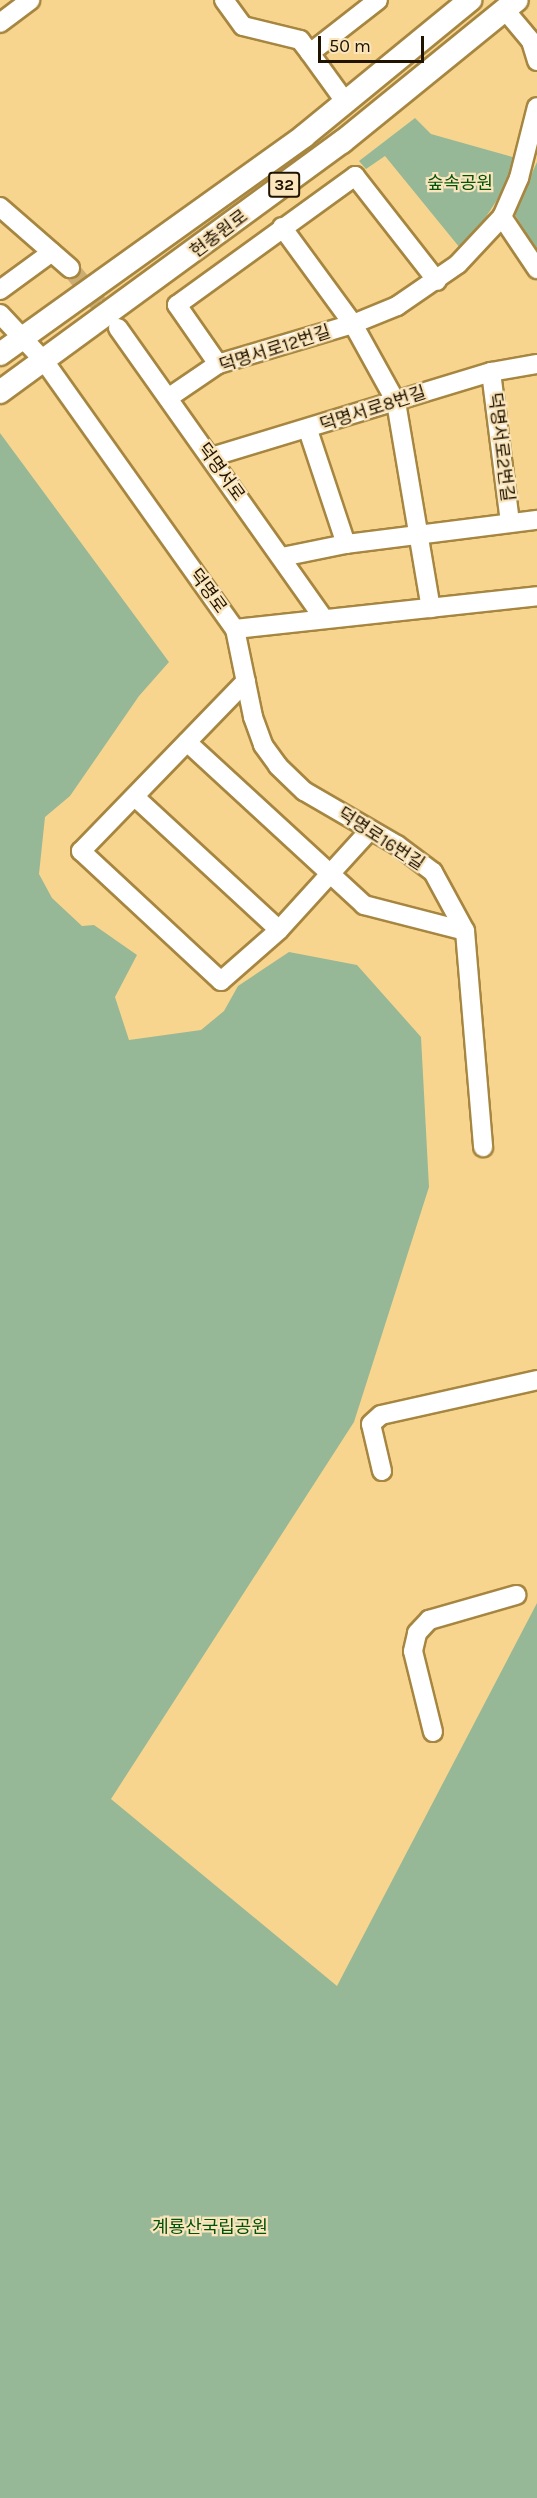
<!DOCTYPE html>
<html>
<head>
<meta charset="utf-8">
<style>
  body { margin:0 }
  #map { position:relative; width:537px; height:2498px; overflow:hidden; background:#f8d58f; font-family:Karla,"Noto Sans KR",sans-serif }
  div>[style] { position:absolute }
  .green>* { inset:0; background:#97b896 }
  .minor-tunnel>* { height:18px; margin-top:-9px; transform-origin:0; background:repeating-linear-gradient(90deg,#cdae72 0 18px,transparent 0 27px) }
  .roads { filter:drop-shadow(2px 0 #a68640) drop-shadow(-2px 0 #a68640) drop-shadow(0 2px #a68640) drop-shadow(0 -2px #a68640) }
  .minor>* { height:18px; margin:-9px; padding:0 9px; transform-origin:9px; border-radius:9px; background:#fff }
  .major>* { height:22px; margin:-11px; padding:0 11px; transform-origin:11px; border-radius:11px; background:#fff }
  span { translate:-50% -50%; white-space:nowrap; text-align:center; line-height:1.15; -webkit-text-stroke:4.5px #fae5bc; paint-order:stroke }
  .shield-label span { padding:2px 4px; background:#fae5bc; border:2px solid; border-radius:4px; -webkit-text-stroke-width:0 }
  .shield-label { font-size:16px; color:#201400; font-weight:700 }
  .park-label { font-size:18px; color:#00530b }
  .street-label { font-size:18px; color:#201400 }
  .scale { position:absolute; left:318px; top:36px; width:106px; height:27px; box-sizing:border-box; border:3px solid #201400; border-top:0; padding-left:8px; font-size:18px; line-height:21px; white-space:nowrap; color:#201400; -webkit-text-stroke:4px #fae5bc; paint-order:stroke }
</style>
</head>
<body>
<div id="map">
  <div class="green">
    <div style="clip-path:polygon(415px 118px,431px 134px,516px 158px,506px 186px,484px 220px,460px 248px,385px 156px,366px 169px,359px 161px)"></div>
    <div style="clip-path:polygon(537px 162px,537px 251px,514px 213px)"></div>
    <div style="clip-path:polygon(0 433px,169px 662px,139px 696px,70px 796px,45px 817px,39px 874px,52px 898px,82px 926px,94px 925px,137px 955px,115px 997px,129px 1040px,201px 1030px,224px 1011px,238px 986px,289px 952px,357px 965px,421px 1037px,429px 1187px,354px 1422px,111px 1799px,337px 1986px,537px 1603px,537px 2498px,0 2498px)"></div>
  </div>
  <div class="minor-tunnel">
    <div style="left:70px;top:268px;width:70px;rotate:51.3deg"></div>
  </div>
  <div class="roads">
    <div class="minor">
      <div style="left:224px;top:0;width:32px;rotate:54deg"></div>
      <div style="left:243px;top:26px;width:59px;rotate:13.8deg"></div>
      <div style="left:300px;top:40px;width:16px;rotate:52deg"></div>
      <div style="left:310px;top:53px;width:86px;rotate:-37.9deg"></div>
      <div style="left:505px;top:10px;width:40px;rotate:50deg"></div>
      <div style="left:531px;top:41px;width:21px;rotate:73deg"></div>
      <div style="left:0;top:23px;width:38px;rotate:-37deg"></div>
      <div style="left:310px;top:53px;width:62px;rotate:54.2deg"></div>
      <div style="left:0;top:207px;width:93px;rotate:41.1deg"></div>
      <div style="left:502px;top:217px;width:63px;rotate:56.1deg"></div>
      <div style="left:282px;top:227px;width:120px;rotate:53.8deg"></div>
      <div style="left:353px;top:324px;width:89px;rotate:61.1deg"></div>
      <div style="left:396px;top:402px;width:209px;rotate:80.4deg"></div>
      <div style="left:0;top:290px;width:64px;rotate:-36.2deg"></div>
      <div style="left:0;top:314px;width:66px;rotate:46.8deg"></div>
      <div style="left:45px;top:362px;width:328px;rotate:54.6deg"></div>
      <div style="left:235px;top:629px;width:304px;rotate:-6.2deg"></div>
      <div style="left:118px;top:328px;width:354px;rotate:54.7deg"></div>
      <div style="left:218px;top:364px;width:72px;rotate:-124.8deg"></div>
      <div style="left:177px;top:305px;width:220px;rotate:-35.9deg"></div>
      <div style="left:355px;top:176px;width:133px;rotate:52deg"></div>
      <div style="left:491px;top:372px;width:152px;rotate:82.8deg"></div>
      <div style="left:168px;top:398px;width:60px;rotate:-34.2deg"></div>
      <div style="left:218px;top:364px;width:141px;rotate:-16.5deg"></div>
      <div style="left:353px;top:324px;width:48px;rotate:-22.2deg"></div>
      <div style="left:397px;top:306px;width:74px;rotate:-34.5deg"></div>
      <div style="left:458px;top:264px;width:64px;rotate:-46.9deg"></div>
      <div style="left:502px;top:217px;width:43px;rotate:-66.4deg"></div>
      <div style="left:519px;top:178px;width:73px;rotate:-75.8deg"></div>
      <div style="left:308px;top:430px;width:120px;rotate:71.6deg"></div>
      <div style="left:211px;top:457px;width:293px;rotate:-16.9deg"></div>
      <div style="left:491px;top:372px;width:47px;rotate:-9.9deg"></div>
      <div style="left:282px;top:557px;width:65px;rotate:-11.5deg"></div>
      <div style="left:346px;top:544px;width:193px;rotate:-7.2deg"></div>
      <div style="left:235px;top:629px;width:90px;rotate:78.4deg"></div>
      <div style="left:253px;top:717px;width:30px;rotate:70deg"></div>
      <div style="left:263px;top:745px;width:26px;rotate:54deg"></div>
      <div style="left:278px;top:766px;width:36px;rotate:44deg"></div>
      <div style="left:304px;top:791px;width:108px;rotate:30.1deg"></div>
      <div style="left:397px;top:845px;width:45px;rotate:36.9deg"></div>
      <div style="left:433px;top:872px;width:67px;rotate:61.5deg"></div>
      <div style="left:465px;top:931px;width:217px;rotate:85.2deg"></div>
      <div style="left:246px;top:681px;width:237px;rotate:134.1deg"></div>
      <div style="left:81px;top:851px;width:191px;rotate:42.9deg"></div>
      <div style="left:221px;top:981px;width:77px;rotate:-41.3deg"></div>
      <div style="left:279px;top:930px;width:135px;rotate:-47.7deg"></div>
      <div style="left:187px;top:742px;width:241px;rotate:42.6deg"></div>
      <div style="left:364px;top:905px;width:104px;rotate:14.4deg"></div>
      <div style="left:135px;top:797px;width:196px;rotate:42.7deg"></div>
      <div style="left:382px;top:1471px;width:48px;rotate:-103.2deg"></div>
      <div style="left:371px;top:1424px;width:13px;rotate:-42deg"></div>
      <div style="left:381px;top:1415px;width:160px;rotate:-12.6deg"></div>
      <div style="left:433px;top:1732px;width:83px;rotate:-103.9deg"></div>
      <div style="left:413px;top:1651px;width:18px;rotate:-77deg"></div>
      <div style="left:417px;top:1633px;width:18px;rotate:-47deg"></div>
      <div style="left:429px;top:1620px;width:91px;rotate:-16deg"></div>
    </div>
    <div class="major">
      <div style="left:0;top:354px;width:374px;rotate:-35.6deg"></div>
      <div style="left:304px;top:136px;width:215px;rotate:-39.3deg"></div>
      <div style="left:0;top:392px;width:424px;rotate:-36.2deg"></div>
      <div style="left:342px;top:142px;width:225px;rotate:-39.1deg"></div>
    </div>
  </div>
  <div class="shield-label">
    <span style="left:284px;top:185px">32</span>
  </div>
  <div class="park-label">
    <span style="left:460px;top:183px">숲속공원</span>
    <span style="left:210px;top:2227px">계룡산국립공원</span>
  </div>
  <div class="street-label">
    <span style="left:219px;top:234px;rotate:-37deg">현충원로</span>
    <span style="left:275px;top:349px;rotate:-18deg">덕명서로12번길</span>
    <span style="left:373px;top:409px;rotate:-18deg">덕명서로8번길</span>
    <span style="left:501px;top:447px;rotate:83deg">덕명서로2번길</span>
    <span style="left:221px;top:472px;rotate:54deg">덕명서로</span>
    <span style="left:208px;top:591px;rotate:54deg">덕명로</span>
    <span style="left:381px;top:839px;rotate:33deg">덕명로16번길</span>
  </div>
  <div class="scale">50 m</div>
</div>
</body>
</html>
